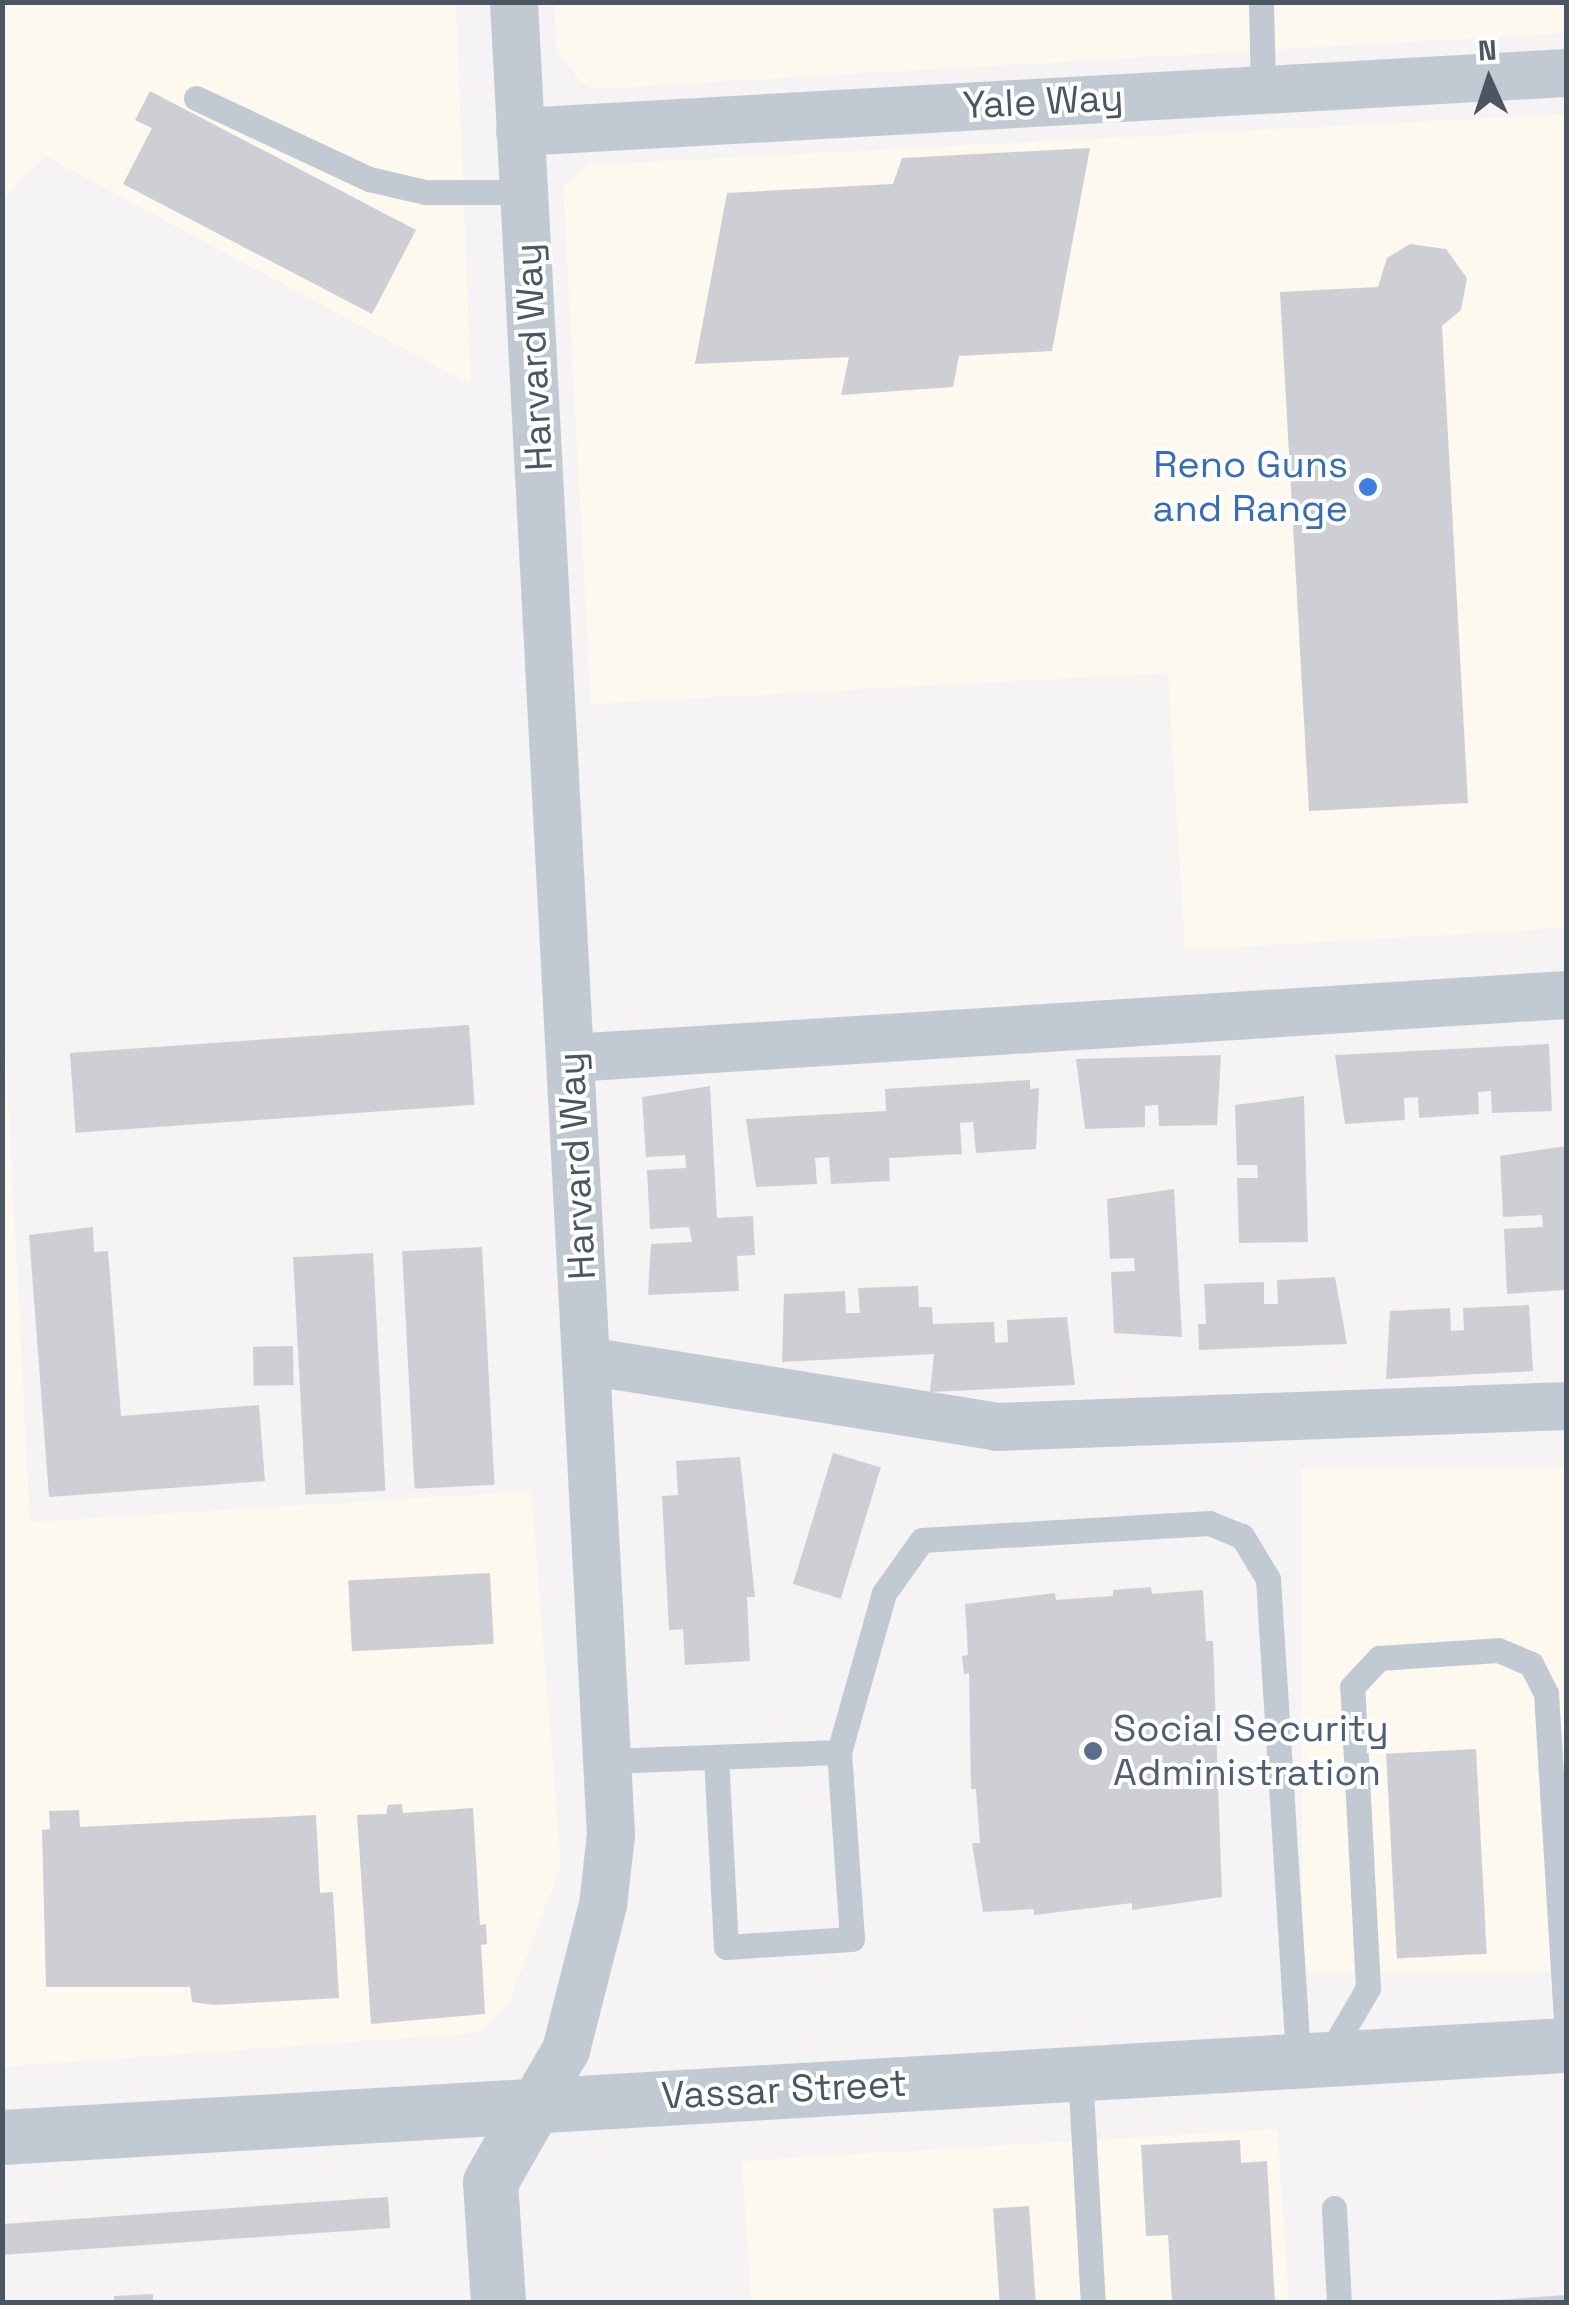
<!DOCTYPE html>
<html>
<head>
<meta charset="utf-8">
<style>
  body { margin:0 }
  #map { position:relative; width:1569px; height:2305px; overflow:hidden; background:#f5f3f3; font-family:"Space Grotesk",sans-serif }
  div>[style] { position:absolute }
  .commercial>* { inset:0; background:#fdf9ef; transform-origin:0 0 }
  .building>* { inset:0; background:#cdcfd5; transform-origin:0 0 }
  .service>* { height:25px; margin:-12.5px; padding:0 12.5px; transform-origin:12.5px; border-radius:12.5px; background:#c1cad2 }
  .minor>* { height:48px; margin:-24px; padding:0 24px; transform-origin:24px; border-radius:24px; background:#c1cad2 }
  .tertiary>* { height:55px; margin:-27.5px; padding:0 27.5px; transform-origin:27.5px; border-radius:27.5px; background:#c1cad2 }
  .dots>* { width:28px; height:28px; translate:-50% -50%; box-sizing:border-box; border:5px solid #fff; border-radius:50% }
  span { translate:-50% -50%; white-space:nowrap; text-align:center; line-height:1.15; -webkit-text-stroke:8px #fff; paint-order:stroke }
  .street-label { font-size:38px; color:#4a5661 }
  .shop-label { font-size:38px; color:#366cbe }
  .right { translate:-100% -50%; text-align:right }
  .service-label { font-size:38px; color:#4e5e75 }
  .left { translate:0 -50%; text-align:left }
  .frame { position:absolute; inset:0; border:5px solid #4a5661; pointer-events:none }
  .north { position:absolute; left:1439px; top:30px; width:100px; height:100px; -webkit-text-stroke:8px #fff; paint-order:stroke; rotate:357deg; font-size:28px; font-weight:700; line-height:40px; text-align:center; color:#4a5661 }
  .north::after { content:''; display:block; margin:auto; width:35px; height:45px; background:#4a5661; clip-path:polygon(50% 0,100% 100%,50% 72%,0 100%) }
</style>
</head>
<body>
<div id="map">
  <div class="commercial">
    <div style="clip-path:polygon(1566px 2px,1566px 33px,594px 89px,580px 82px,557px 49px,554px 3px)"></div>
    <div style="clip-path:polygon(2px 3px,456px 3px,471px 385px,45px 156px,3px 200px)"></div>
    <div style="clip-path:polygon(1566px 114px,1566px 928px,1185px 950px,1168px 673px,591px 704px,563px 186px,588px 165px)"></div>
    <div style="clip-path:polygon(5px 1039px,30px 1522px,531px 1491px,561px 1866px,508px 2006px,477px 2033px,2px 2067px)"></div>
    <div style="left:1566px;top:1468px;width:504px;height:264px;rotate:90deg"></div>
    <div style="clip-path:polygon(1277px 2129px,1289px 2302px,751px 2302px,742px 2161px)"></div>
  </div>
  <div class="building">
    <div style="clip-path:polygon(150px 91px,416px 230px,372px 314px,123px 184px,152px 128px,135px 120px)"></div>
    <div style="clip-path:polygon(1090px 148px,1052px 351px,959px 356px,953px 387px,841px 395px,849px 357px,695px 364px,727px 193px,893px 184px,902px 158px)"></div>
    <div style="clip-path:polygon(1410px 244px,1446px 249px,1467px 278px,1461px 310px,1442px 326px,1468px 803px,1309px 811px,1280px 292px,1378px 287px,1387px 258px)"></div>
    <div style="left:469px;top:1025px;width:80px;height:400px;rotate:86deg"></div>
    <div style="clip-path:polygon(1549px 1044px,1552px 1111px,1492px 1113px,1491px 1091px,1478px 1092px,1479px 1114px,1419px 1118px,1418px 1097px,1404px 1098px,1405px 1120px,1345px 1124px,1335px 1055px)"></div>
    <div style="clip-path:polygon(1221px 1055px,1217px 1125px,1159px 1126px,1158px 1105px,1145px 1106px,1145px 1127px,1085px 1129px,1076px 1059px)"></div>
    <div style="clip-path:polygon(1030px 1080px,1030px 1089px,1039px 1088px,1036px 1149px,976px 1153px,973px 1122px,960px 1123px,962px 1154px,889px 1158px,890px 1181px,831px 1184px,829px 1157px,815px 1158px,817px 1184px,756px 1187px,746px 1119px,886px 1111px,885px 1089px)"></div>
    <div style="clip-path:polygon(710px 1086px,717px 1218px,753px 1216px,755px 1255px,737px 1256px,739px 1291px,648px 1295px,651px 1244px,692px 1242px,689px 1227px,650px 1229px,647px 1170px,686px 1168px,685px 1155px,646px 1157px,642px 1097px)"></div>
    <div style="clip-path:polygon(1304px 1096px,1308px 1242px,1239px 1243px,1237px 1178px,1258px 1178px,1257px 1165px,1237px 1165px,1235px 1105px)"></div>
    <div style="clip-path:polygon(1566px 1146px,1566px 1290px,1507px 1294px,1504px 1229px,1543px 1227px,1542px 1215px,1503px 1217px,1500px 1156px)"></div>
    <div style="clip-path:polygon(1174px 1189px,1182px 1337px,1114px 1333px,1111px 1272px,1135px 1271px,1134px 1258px,1110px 1259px,1107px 1199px)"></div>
    <div style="clip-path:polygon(93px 1227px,94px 1252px,108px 1251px,121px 1416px,259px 1405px,265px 1481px,49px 1497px,29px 1235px)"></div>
    <div style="left:482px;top:1247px;width:238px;height:80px;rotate:87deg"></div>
    <div style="left:373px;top:1253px;width:238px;height:80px;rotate:87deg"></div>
    <div style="clip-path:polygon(1335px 1277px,1347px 1344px,1199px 1350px,1198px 1324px,1206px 1324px,1204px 1284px,1264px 1282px,1264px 1304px,1278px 1304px,1277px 1280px)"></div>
    <div style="clip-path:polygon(918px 1286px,919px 1307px,932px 1307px,933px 1324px,994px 1322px,995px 1343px,1008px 1342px,1007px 1320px,1067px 1317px,1075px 1385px,930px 1392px,934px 1354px,782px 1362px,784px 1294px,845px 1291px,846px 1313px,860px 1313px,858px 1288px)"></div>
    <div style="clip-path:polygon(1529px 1305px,1533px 1371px,1386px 1379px,1390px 1311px,1450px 1308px,1451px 1331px,1464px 1330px,1463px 1308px)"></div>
    <div style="left:293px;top:1346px;width:39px;height:40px;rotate:89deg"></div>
    <div style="left:833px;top:1453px;width:50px;height:137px;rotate:17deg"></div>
    <div style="clip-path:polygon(740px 1457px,755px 1597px,747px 1597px,750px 1661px,685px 1665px,683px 1629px,669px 1630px,662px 1496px,678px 1495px,676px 1461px)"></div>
    <div style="left:490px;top:1573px;width:71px;height:142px;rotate:87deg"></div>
    <div style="clip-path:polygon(1151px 1587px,1152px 1594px,1203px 1590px,1206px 1641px,1213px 1641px,1222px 1897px,1132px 1910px,1132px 1903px,1034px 1915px,1034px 1909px,983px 1912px,972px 1843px,980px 1843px,976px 1789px,971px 1789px,969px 1673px,964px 1674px,962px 1656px,968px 1655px,965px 1604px,1055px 1593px,1056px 1600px,1113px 1596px,1113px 1590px)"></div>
    <div style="left:1476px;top:1749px;width:205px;height:90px;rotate:87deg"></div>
    <div style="clip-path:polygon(402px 1804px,403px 1813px,473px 1808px,480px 1925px,486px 1924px,487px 1944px,481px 1945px,485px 2014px,371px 2024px,357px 1815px,386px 1814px,388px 1805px)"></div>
    <div style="clip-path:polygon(79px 1810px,80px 1827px,316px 1815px,320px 1893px,333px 1892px,339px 1998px,214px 2005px,192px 2002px,190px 1987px,46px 1987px,42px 1830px,50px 1829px,49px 1811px)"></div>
    <div style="clip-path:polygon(1240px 2140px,1241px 2163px,1267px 2161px,1275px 2302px,1172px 2302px,1168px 2235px,1146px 2236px,1141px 2145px)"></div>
    <div style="left:388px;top:2197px;width:31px;height:386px;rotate:86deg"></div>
    <div style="left:1029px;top:2206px;width:96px;height:36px;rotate:86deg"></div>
    <div style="clip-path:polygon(153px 2294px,153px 2302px,114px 2302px,114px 2296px)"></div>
    <div style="clip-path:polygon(1566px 2295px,1566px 2302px,1498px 2302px,1498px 2300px)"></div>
  </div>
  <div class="service">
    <div style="left:1261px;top:2px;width:88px;rotate:88.7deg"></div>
    <div style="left:196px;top:98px;width:191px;rotate:25.1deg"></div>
    <div style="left:369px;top:179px;width:57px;rotate:13.1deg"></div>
    <div style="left:425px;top:192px;width:99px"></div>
    <div style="left:839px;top:1752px;width:165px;rotate:-74.2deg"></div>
    <div style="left:884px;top:1593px;width:65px;rotate:-54.4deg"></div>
    <div style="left:922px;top:1540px;width:288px;rotate:-3.4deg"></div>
    <div style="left:1209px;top:1523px;width:35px;rotate:22deg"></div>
    <div style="left:1242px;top:1536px;width:50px;rotate:58.8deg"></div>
    <div style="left:1268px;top:1579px;width:483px;rotate:86.4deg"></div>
    <div style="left:607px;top:1761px;width:232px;rotate:-2.2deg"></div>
    <div style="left:839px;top:1752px;width:187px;rotate:86deg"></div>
    <div style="left:852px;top:1939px;width:126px;rotate:176.4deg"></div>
    <div style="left:726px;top:1947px;width:188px;rotate:-93deg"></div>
    <div style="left:1327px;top:2058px;width:81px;rotate:-59.6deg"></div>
    <div style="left:1368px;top:1988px;width:301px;rotate:-93deg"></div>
    <div style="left:1352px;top:1687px;width:40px;rotate:-47deg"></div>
    <div style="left:1379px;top:1658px;width:119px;rotate:-3.8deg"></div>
    <div style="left:1498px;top:1650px;width:36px;rotate:23deg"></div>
    <div style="left:1531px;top:1664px;width:33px;rotate:63deg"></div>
    <div style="left:1546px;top:1693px;width:331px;rotate:86.5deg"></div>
    <div style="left:1080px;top:2073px;width:229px;rotate:86.8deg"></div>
    <div style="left:1334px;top:2208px;width:94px;rotate:87deg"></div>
  </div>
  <div class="minor">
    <div style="left:514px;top:2px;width:1836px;rotate:86.97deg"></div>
    <div style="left:611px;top:1835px;width:70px;rotate:96.5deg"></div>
    <div style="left:603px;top:1905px;width:150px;rotate:104.3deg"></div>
    <div style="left:566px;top:2050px;width:66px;rotate:120.1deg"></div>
    <div style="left:520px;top:132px;width:1048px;rotate:-3.23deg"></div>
    <div style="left:572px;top:1058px;width:996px;rotate:-3.63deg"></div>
    <div style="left:587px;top:1361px;width:415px;rotate:9.1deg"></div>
    <div style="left:997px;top:1427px;width:569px;rotate:-2.11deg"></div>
  </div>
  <div class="tertiary">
    <div style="left:2px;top:2137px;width:1567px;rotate:-3.37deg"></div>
    <div style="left:498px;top:2302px;width:120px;rotate:-93.8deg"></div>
    <div style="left:490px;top:2182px;width:86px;rotate:-60.2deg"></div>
  </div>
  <div class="dots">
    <div style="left:1368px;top:487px;background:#3f7fe0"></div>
    <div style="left:1093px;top:1751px;background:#5c6f8a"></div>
  </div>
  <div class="street-label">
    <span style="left:1043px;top:102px;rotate:-3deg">Yale Way</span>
    <span style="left:534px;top:357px;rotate:-93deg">Harvard Way</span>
    <span style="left:577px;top:1166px;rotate:-93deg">Harvard Way</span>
    <span style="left:784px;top:2090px;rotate:-3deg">Vassar Street</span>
  </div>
  <div class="shop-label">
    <span class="right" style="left:1348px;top:487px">Reno Guns<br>and Range</span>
  </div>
  <div class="service-label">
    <span class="left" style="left:1113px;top:1751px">Social Security<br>Administration</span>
  </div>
  <div class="frame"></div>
  <div class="north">N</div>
</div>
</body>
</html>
